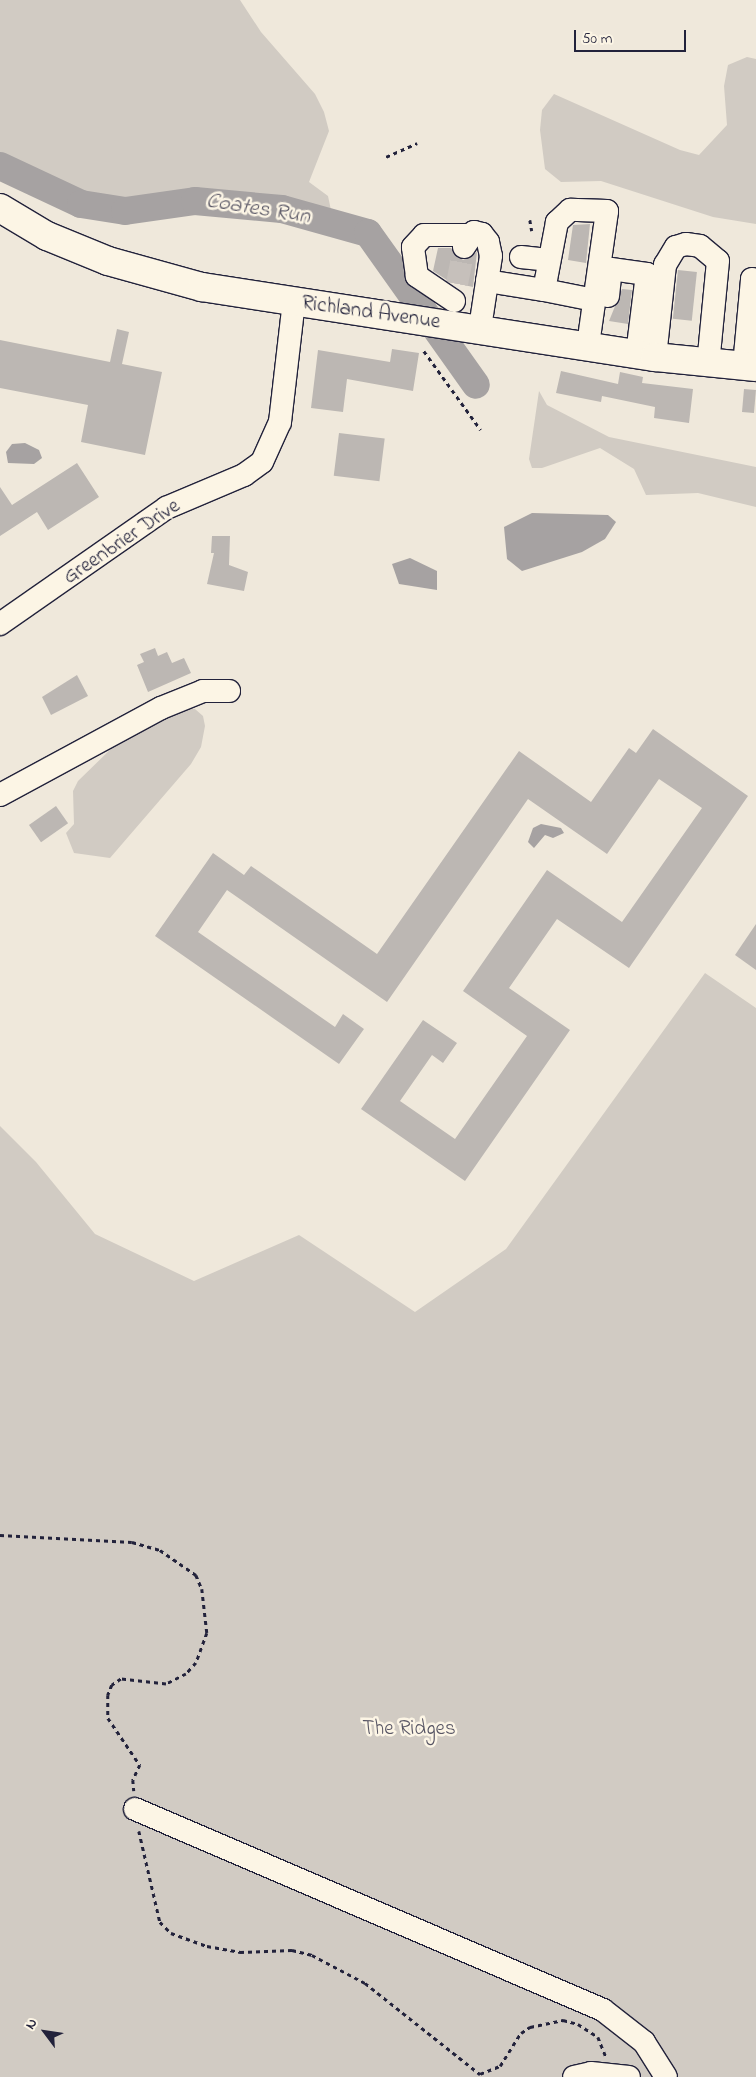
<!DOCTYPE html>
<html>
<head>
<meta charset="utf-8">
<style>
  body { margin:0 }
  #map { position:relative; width:756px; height:2077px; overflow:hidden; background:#efe8db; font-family:"Indie Flower",sans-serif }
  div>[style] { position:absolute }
  .green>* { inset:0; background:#d1cbc3 }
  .water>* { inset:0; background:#a6a2a2 }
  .river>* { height:28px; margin:-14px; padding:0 14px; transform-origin:14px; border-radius:14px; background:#a6a2a2 }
  .building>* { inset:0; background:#bcb7b3; transform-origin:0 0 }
  .minor-tunnel>* { height:22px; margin-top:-11px; transform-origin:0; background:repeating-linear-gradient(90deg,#c6c0bb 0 22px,transparent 0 33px) }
  .path>* { height:2.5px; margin-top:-1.25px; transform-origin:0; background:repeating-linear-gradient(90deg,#22223b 0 4px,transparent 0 8px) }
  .roads { filter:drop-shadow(1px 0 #22223b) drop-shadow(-1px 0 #22223b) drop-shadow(0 1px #22223b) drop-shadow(0 -1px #22223b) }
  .minor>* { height:22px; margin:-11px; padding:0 11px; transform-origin:11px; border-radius:11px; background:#fcf5e5 }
  .major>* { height:28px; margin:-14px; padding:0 14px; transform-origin:14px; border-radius:14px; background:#fcf5e5 }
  span { translate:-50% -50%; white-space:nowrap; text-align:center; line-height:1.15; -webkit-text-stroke:5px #fcf5e5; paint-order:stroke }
  .street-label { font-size:21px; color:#22223b }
  .park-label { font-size:21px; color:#575564 }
  .water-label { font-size:22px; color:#575564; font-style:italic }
  .north { position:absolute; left:20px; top:2007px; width:50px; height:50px; -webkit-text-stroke:4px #fcf5e5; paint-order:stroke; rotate:301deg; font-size:14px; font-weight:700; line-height:20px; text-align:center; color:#22223b }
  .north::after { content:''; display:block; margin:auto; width:18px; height:22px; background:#22223b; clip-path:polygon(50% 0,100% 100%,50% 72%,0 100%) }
  .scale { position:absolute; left:574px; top:30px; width:112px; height:22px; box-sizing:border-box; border:2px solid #22223b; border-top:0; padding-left:6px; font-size:15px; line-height:18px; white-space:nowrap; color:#22223b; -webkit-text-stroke:4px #fcf5e5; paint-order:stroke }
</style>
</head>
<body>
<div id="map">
  <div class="green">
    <div style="clip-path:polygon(0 0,240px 0,261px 32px,315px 94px,324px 112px,329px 131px,309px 182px,328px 196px,332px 215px,320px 231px,286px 213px,257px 212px,209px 203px,133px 215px,108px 215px,0 173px)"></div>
    <div style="clip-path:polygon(747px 57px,756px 59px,756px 224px,713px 217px,601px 181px,561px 182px,545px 169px,540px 130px,542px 110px,554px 94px,680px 150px,699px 155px,727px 125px,724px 86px,728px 65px)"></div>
    <div style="clip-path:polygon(539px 391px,547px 405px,609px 437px,756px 467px,756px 507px,698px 493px,646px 495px,634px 469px,600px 448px,542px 468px,532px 468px,529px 459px)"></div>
    <div style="clip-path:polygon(184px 708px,195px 709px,203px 716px,205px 726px,201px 747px,191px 764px,110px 858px,74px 853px,66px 833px,74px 824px,73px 791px,78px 781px,117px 743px)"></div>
    <div style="clip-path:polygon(705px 973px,756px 1008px,756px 2077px,0 2077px,0 1126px,36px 1162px,95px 1234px,194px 1281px,299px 1235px,415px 1312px,506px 1249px)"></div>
  </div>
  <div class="water">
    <div style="clip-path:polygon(25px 443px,39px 450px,42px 458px,34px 464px,8px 463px,6px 452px,12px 444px)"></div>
    <div style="clip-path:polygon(532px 513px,608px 515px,616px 522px,605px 539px,582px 552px,522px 571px,507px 559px,504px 527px)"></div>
    <div style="clip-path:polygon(410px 558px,437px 571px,437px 590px,399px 584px,392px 564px)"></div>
    <div style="clip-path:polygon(541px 824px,561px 828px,564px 833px,553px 838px,545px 835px,534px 848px,528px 842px,533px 828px)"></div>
  </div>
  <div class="river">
    <div style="left:0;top:166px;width:89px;rotate:25.1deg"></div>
    <div style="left:81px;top:204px;width:45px;rotate:9deg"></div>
    <div style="left:125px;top:211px;width:71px;rotate:-8.1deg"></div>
    <div style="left:195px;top:201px;width:87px;rotate:5.3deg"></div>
    <div style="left:282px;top:209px;width:89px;rotate:15.6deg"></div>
    <div style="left:368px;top:233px;width:186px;rotate:54.6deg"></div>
  </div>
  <div class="building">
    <div style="clip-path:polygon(590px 224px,586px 263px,568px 260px,573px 225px)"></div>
    <div style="clip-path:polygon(438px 248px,451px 248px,463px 260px,477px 252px,473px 287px,450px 282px,433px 271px)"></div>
    <div style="left:678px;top:270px;width:19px;height:49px;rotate:6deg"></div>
    <div style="clip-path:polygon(622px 289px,632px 290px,628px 324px,609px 321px)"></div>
    <div style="clip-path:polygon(117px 329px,129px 332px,122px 364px,162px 372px,145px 455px,81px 442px,88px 405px,0 388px,0 340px,110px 362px)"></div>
    <div style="clip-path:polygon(392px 349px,419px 353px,413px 391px,347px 379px,343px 412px,311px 408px,318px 350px,390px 362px)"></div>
    <div style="clip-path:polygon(561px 371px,618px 384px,620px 372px,643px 377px,642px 383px,693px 389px,689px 423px,654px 418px,655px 407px,602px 396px,601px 402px,556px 393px)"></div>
    <div style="left:744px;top:389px;width:12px;height:23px;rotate:5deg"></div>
    <div style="left:339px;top:433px;width:46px;height:43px;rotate:7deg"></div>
    <div style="clip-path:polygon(77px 463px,99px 497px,48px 530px,37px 512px,0 536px,0 487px,12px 505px)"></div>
    <div style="clip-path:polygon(212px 536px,230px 536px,229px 565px,248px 572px,244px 591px,207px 584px,214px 553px,211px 553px)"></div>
    <div style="clip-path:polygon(155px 648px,158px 656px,167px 652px,172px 663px,184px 658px,191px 673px,148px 692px,137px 665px,144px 662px,140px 654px)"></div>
    <div style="clip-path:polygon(77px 675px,88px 696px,51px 715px,42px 697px)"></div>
    <div style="clip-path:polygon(653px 729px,748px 796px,629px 968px,557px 919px,509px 988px,570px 1030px,465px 1181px,361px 1109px,423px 1020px,457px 1043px,443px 1063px,432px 1055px,400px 1101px,455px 1139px,527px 1036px,463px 991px,547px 870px,622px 922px,702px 808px,659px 779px,607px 854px,528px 799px,387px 1002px,227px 890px,198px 932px,335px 1027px,343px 1014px,364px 1029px,339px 1064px,155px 936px,213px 853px,244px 875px,251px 866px,377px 954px,519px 751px,591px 802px,629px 748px,636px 753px)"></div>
    <div style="left:56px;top:806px;width:21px;height:33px;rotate:55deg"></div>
    <div style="clip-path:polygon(756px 924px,756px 970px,735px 955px)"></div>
  </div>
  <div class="minor-tunnel">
    <div style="left:457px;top:284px;width:37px;rotate:-79deg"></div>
  </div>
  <div class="path">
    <div style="left:386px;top:157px;width:34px;rotate:-24deg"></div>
    <div style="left:530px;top:220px;width:11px;rotate:80deg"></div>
    <div style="left:424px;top:351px;width:97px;rotate:54.2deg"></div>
    <div style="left:0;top:1535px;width:132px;rotate:3deg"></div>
    <div style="left:132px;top:1542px;width:29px;rotate:16deg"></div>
    <div style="left:160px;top:1550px;width:44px;rotate:34.8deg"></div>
    <div style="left:196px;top:1575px;width:15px;rotate:67deg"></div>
    <div style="left:202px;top:1589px;width:44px;rotate:83.5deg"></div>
    <div style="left:207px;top:1633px;width:32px;rotate:110deg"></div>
    <div style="left:196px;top:1663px;width:15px;rotate:132deg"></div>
    <div style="left:186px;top:1674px;width:22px;rotate:153deg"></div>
    <div style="left:166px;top:1684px;width:45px;rotate:-173.7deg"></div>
    <div style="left:121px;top:1679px;width:11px;rotate:146deg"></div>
    <div style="left:112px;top:1685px;width:11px;rotate:112deg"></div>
    <div style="left:108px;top:1695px;width:23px;rotate:90deg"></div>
    <div style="left:108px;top:1718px;width:57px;rotate:55.8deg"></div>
    <div style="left:140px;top:1765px;width:17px;rotate:115deg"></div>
    <div style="left:133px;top:1780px;width:11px;rotate:85deg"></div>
    <div style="left:139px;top:1831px;width:93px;rotate:77deg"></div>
    <div style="left:160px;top:1922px;width:16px;rotate:45deg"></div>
    <div style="left:171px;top:1933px;width:38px;rotate:20deg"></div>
    <div style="left:207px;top:1946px;width:34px;rotate:10deg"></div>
    <div style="left:240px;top:1952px;width:52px;rotate:-2.2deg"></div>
    <div style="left:292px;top:1950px;width:21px;rotate:14deg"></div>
    <div style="left:312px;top:1955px;width:60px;rotate:27.8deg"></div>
    <div style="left:365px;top:1983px;width:147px;rotate:38.4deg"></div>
    <div style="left:480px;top:2074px;width:22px;rotate:-22deg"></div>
    <div style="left:500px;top:2066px;width:39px;rotate:-58deg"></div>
    <div style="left:521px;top:2033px;width:11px;rotate:-34deg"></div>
    <div style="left:530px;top:2027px;width:34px;rotate:-12deg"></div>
    <div style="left:563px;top:2020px;width:16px;rotate:15deg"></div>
    <div style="left:578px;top:2024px;width:24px;rotate:33deg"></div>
    <div style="left:598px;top:2037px;width:22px;rotate:68deg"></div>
  </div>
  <div class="roads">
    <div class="minor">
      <div style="left:464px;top:247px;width:18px;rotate:-56deg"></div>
      <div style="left:474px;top:232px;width:8px;rotate:14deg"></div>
      <div style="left:482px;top:234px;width:10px;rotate:53deg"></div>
      <div style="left:488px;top:242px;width:14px;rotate:78deg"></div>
      <div style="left:491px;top:256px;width:73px;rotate:98.7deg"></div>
      <div style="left:521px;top:257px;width:27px;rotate:6deg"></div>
      <div style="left:487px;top:281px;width:58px;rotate:9deg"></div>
      <div style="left:608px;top:296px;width:27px;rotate:-84deg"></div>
      <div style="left:611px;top:269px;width:36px;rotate:8deg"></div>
      <div style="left:647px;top:274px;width:81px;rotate:97.1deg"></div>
      <div style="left:454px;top:301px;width:45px;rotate:-146deg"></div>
      <div style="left:417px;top:276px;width:29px;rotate:-98deg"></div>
      <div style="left:413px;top:247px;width:16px;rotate:-47deg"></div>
      <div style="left:424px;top:235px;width:45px"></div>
      <div style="left:588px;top:345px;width:135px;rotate:-81.9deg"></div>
      <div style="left:607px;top:211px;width:37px;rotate:-178deg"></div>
      <div style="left:570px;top:210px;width:18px;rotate:137deg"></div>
      <div style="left:557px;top:222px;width:69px;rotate:100.8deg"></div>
      <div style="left:544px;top:290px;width:51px;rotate:11.3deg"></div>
      <div style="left:655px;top:357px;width:93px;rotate:-83.8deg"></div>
      <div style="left:665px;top:265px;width:21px;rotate:-59deg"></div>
      <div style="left:676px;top:247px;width:10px;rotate:-17deg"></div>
      <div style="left:686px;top:244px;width:14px;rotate:8deg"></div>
      <div style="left:700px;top:246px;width:23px;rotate:40deg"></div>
      <div style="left:718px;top:261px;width:103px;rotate:95.5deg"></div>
      <div style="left:744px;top:366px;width:87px;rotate:-84.7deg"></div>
      <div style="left:752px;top:279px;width:4px;rotate:14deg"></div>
      <div style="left:0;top:624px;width:203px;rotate:-34.9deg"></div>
      <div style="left:166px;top:508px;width:85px;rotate:-22.9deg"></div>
      <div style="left:244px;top:475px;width:22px;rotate:-36deg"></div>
      <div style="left:262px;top:462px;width:44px;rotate:-65.8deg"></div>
      <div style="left:280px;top:422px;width:122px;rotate:-83.4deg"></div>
      <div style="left:0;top:795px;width:183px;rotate:-28.4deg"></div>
      <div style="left:161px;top:708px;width:45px;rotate:-22deg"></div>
      <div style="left:203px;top:691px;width:26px"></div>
      <div style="left:135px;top:1809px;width:509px;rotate:23.24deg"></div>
      <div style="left:603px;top:2010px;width:52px;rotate:38deg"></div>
      <div style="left:644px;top:2042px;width:41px;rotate:57.8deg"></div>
      <div style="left:574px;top:2077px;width:17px;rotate:-13deg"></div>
      <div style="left:591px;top:2073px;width:38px;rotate:6deg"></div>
    </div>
    <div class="major">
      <div style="left:0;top:208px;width:55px;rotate:30.8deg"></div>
      <div style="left:47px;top:236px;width:66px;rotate:22.3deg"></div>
      <div style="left:108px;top:261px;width:98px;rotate:15.5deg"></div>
      <div style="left:202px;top:287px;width:458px;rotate:8.8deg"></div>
      <div style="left:655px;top:357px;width:101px;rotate:5.7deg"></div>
    </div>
  </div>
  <div class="street-label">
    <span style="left:371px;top:313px;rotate:8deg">Richland Avenue</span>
    <span style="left:122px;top:542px;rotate:-34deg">Greenbrier Drive</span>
  </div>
  <div class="park-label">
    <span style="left:409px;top:1729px">The Ridges</span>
  </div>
  <div class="water-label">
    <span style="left:258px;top:210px;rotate:9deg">Coates Run</span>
  </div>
  <div class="north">N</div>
  <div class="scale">50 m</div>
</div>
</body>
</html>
